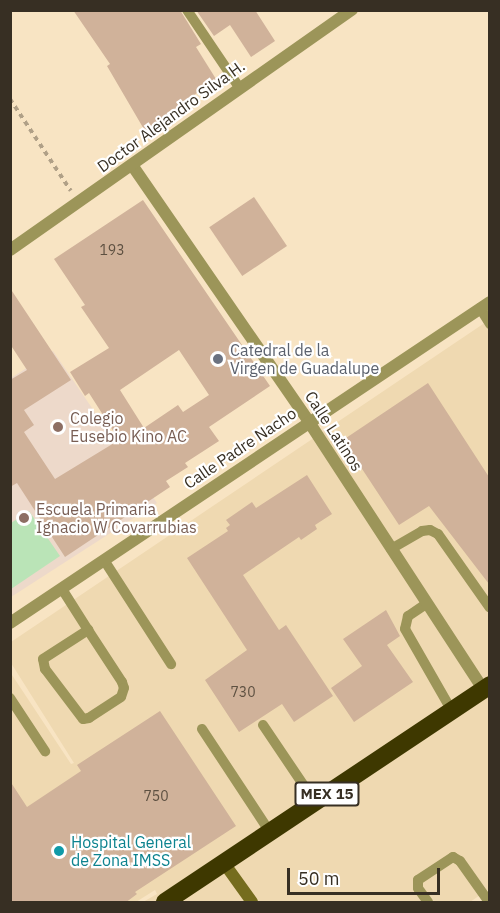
<!DOCTYPE html>
<html>
<head>
<meta charset="utf-8">
<style>
  body { margin:0 }
  #map { position:relative; width:500px; height:913px; overflow:hidden; background:#f8e4c3; font-family:"IBM Plex Sans",sans-serif }
  div>[style] { position:absolute }
  .built>* { inset:0; background:#efd9b1 }
  .education>* { inset:0; background:#edd9ca }
  .green>* { inset:0; background:#bae4b7 }
  .building>* { inset:0; background:#d0b29a; transform-origin:0 0 }
  .path>* { height:4px; margin-top:-2px; transform-origin:0; background:repeating-linear-gradient(90deg,#b0a087 0 4.5px,transparent 0 9px) }
  .lane>* { height:10px; margin:-5px; padding:0 5px; transform-origin:5px; border-radius:5px; background:#9c9559 }
  .street>* { height:12px; margin:-6px; padding:0 6px; transform-origin:6px; border-radius:6px; background:#9c9559 }
  .secondary>* { height:12px; margin:-6px; padding:0 6px; transform-origin:6px; border-radius:6px; background:#756c1e }
  .highway>* { height:18px; margin:-9px; padding:0 9px; transform-origin:9px; border-radius:9px; background:#3e3800 }
  .dots>* { width:16px; height:16px; translate:-50% -50%; box-sizing:border-box; border:3px solid #fff; border-radius:50% }
  span { translate:-50% -50%; white-space:nowrap; text-align:center; line-height:1.15; -webkit-text-stroke:4.5px #fff; paint-order:stroke }
  .number-label { font-size:14px; color:#5d5041 }
  .number-label span { -webkit-text-stroke-width:0 }
  .shield-label span { padding:2px 4px; background:#fff; border:2px solid; border-radius:4px; -webkit-text-stroke-width:0 }
  .shield-label { font-size:15px; color:#372f23; font-weight:700 }
  .street-label { font-size:16px; color:#372f23 }
  .worship-label { font-size:16px; color:#5b616d }
  .left { translate:0 -50%; text-align:left }
  .education-label { font-size:16px; color:#785e54 }
  .culture-label { font-size:16px; color:#0d838f }
  .frame { position:absolute; inset:0; border:12px solid #372f23; pointer-events:none }
  .scale { position:absolute; left:287px; top:868px; width:153px; height:27px; box-sizing:border-box; border:3px solid #372f23; border-top:0; padding-left:8px; font-size:18px; line-height:21px; white-space:nowrap; color:#372f23; -webkit-text-stroke:4px #fff; paint-order:stroke }
</style>
</head>
<body>
<div id="map">
  <div class="built">
    <div style="clip-path:polygon(489px 320px,489px 889px,470px 902px,143px 902px,157px 894px,155px 890px,136px 902px,11px 902px,10px 672px,71px 764px,74px 763px,11px 663px,11px 642px)"></div>
  </div>
  <div class="education">
    <div style="clip-path:polygon(53px 351px,157px 503px,11px 597px,11px 378px)"></div>
  </div>
  <div class="green">
    <div style="clip-path:polygon(29px 511px,60px 556px,11px 589px,11px 523px)"></div>
  </div>
  <div class="building">
    <div style="clip-path:polygon(73px 10px,180px 10px,201px 44px,196px 47px,216px 79px,145px 131px,107px 66px,110px 64px)"></div>
    <div style="clip-path:polygon(196px 10px,255px 10px,275px 41px,251px 57px,230px 25px,214px 36px)"></div>
    <div style="left:254px;top:197px;width:59px;height:54px;rotate:56deg"></div>
    <div style="clip-path:polygon(evenodd,143px 200px,270px 386px,209px 427px,219px 441px,185px 463px,188px 467px,166px 481px,170px 487px,65px 557px,17px 483px,10px 487px,10px 380px,27px 370px,10px 344px,10px 288px,71px 380px,24px 410px,34px 425px,24px 432px,55px 479px,119px 440px,89px 393px,85px 396px,70px 372px,109px 348px,81px 307px,85px 305px,54px 259px,143px 200px,179px 350px,209px 395px,183px 412px,178px 405px,144px 428px,120px 390px,179px 350px)"></div>
    <div style="clip-path:polygon(428px 383px,489px 477px,489px 584px,429px 506px,399px 525px,343px 440px)"></div>
    <div style="clip-path:polygon(307px 475px,332px 514px,315px 525px,317px 529px,301px 540px,299px 537px,243px 575px,279px 630px,286px 625px,333px 696px,294px 722px,282px 704px,239px 732px,205px 680px,247px 650px,187px 558px,228px 531px,226px 528px,230px 525px,226px 520px,252px 502px,256px 508px)"></div>
    <div style="clip-path:polygon(386px 610px,400px 636px,387px 645px,413px 682px,354px 722px,331px 688px,362px 666px,343px 639px)"></div>
    <div style="clip-path:polygon(160px 711px,236px 826px,135px 892px,137px 894px,125px 903px,10px 903px,10px 781px,27px 807px,81px 771px,77px 765px)"></div>
  </div>
  <div class="path">
    <div style="left:10px;top:99px;width:110px;rotate:56.5deg"></div>
  </div>
  <div class="lane">
    <div style="left:187px;top:10px;width:93px;rotate:56deg"></div>
    <div style="left:480px;top:308px;width:19px;rotate:58deg"></div>
    <div style="left:391px;top:549px;width:36px;rotate:-30deg"></div>
    <div style="left:422px;top:531px;width:8px;rotate:-7deg"></div>
    <div style="left:430px;top:530px;width:9px;rotate:27deg"></div>
    <div style="left:438px;top:534px;width:90px;rotate:54.9deg"></div>
    <div style="left:104px;top:560px;width:124px;rotate:57.2deg"></div>
    <div style="left:62px;top:589px;width:49px;rotate:57.6deg"></div>
    <div style="left:88px;top:630px;width:62px;rotate:56.8deg"></div>
    <div style="left:122px;top:682px;width:6px;rotate:72deg"></div>
    <div style="left:124px;top:688px;width:9px;rotate:108deg"></div>
    <div style="left:121px;top:697px;width:38px;rotate:147deg"></div>
    <div style="left:89px;top:718px;width:6px;rotate:171deg"></div>
    <div style="left:83px;top:719px;width:63px;rotate:-127.2deg"></div>
    <div style="left:45px;top:669px;width:10px;rotate:-101deg"></div>
    <div style="left:43px;top:659px;width:54px;rotate:-32.8deg"></div>
    <div style="left:426px;top:604px;width:22px;rotate:146deg"></div>
    <div style="left:408px;top:616px;width:13px;rotate:103deg"></div>
    <div style="left:405px;top:629px;width:95px;rotate:60.2deg"></div>
    <div style="left:10px;top:698px;width:64px;rotate:56.6deg"></div>
    <div style="left:263px;top:725px;width:93px;rotate:56deg"></div>
    <div style="left:202px;top:729px;width:123px;rotate:56.6deg"></div>
    <div style="left:428px;top:902px;width:17px;rotate:-126deg"></div>
    <div style="left:418px;top:888px;width:8px;rotate:-90deg"></div>
    <div style="left:418px;top:880px;width:42px;rotate:-33.3deg"></div>
    <div style="left:453px;top:857px;width:8px;rotate:30deg"></div>
    <div style="left:460px;top:861px;width:50px;rotate:54.7deg"></div>
  </div>
  <div class="street">
    <div style="left:132px;top:165px;width:312px;rotate:55.4deg"></div>
    <div style="left:309px;top:422px;width:319px;rotate:56.9deg"></div>
    <div style="left:10px;top:250px;width:418px;rotate:-35.1deg"></div>
    <div style="left:10px;top:623px;width:577px;rotate:-33.77deg"></div>
  </div>
  <div class="secondary">
    <div style="left:224px;top:863px;width:48px;rotate:54.3deg"></div>
  </div>
  <div class="highway">
    <div style="left:165px;top:902px;width:391px;rotate:-33.7deg"></div>
  </div>
  <div class="dots">
    <div style="left:218px;top:359px;background:#6b7280"></div>
    <div style="left:58px;top:427px;background:#8d6e63"></div>
    <div style="left:24px;top:518px;background:#8d6e63"></div>
    <div style="left:59px;top:851px;background:#0f9aa8"></div>
  </div>
  <div class="number-label">
    <span style="left:112px;top:250px">193</span>
    <span style="left:243px;top:692px">730</span>
    <span style="left:156px;top:796px">750</span>
  </div>
  <div class="shield-label">
    <span style="left:327px;top:794px">MEX 15</span>
  </div>
  <div class="street-label">
    <span style="left:171px;top:116px;rotate:-36deg">Doctor Alejandro Silva H.</span>
    <span style="left:334px;top:431px;rotate:57deg">Calle Latinos</span>
    <span style="left:240px;top:448px;rotate:-34deg">Calle Padre Nacho</span>
  </div>
  <div class="worship-label">
    <span class="left" style="left:230px;top:359px">Catedral de la<br>Virgen de Guadalupe</span>
  </div>
  <div class="education-label">
    <span class="left" style="left:70px;top:427px">Colegio<br>Eusebio Kino AC</span>
    <span class="left" style="left:36px;top:518px">Escuela Primaria<br>Ignacio W Covarrubias</span>
  </div>
  <div class="culture-label">
    <span class="left" style="left:71px;top:851px">Hospital General<br>de Zona IMSS</span>
  </div>
  <div class="frame"></div>
  <div class="scale">50 m</div>
</div>
</body>
</html>
